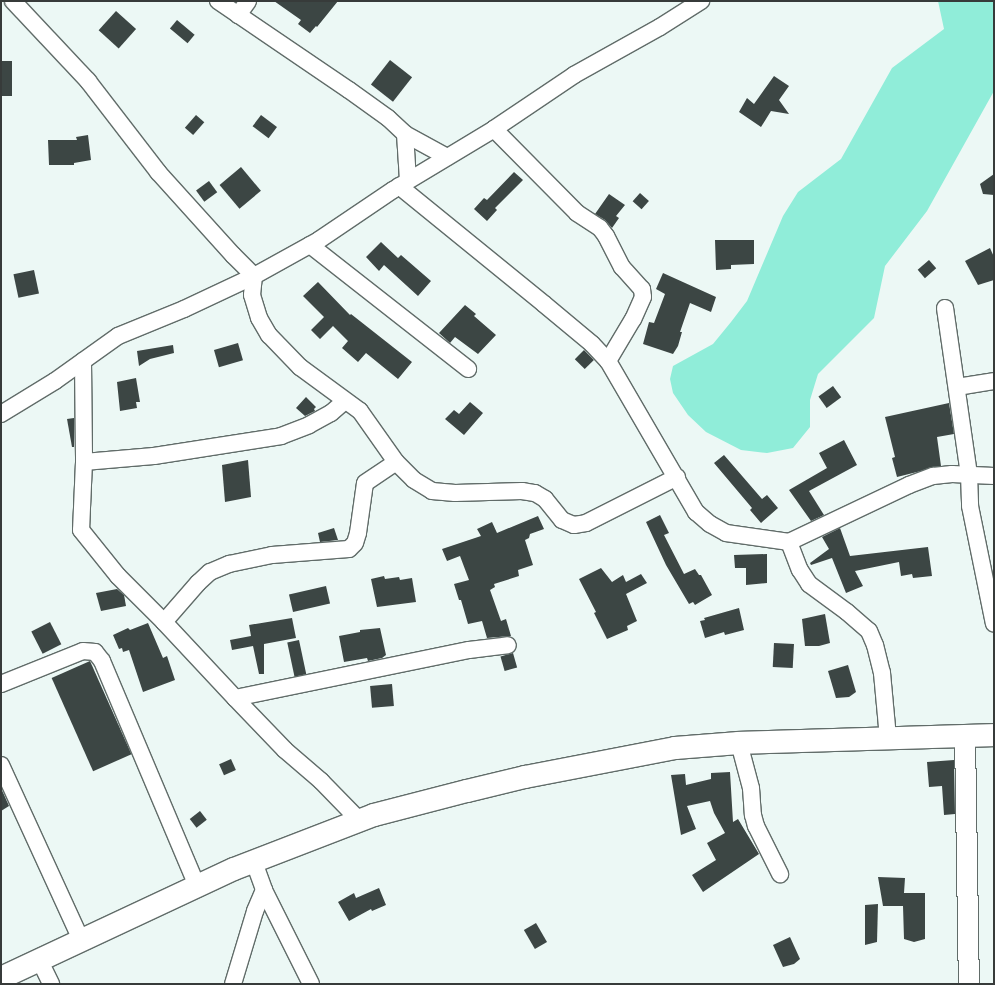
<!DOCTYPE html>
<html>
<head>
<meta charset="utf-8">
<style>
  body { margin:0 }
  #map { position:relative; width:995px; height:985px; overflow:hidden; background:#ecf8f5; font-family:"Open Sans",sans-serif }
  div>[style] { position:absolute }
  .green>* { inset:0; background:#90edd9 }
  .building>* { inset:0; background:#3c4644; transform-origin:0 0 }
  .roads { filter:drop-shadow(1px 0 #616c69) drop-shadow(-1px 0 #616c69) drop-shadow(0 1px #616c69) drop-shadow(0 -1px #616c69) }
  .minor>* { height:16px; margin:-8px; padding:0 8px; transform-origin:8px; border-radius:8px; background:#fff }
  .tertiary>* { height:20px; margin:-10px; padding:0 10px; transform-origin:10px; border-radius:10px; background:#fff }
  .trunk>* { height:22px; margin:-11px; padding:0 11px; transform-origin:11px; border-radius:11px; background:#fff }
  span { translate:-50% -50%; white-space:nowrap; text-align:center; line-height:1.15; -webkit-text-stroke:4px #fff; paint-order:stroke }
  .frame { position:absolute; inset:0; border:2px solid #373b3a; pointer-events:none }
</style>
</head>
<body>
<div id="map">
  <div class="green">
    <div style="clip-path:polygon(938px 1px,994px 1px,994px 91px,927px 211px,885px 266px,874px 318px,818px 374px,810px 400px,810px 427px,793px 448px,767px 453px,741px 450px,706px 432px,688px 415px,673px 393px,670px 379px,673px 366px,713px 344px,731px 322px,747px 301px,783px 216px,798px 192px,841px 159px,892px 68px,944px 29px)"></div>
  </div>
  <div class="building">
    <div style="clip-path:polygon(274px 1px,338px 1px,317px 27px,316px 26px,310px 33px,298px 24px,301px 20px)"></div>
    <div style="left:116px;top:11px;width:27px;height:26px;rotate:42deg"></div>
    <div style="left:177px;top:20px;width:23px;height:11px;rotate:40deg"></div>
    <div style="left:390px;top:60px;width:28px;height:31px;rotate:38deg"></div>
    <div style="left:1px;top:61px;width:11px;height:35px"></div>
    <div style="clip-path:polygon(774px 76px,789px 86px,779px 100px,789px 114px,771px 111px,761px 127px,739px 112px,747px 98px,754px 104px)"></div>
    <div style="left:196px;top:115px;width:11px;height:17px;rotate:41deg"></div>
    <div style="left:261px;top:115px;width:20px;height:14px;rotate:37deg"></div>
    <div style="clip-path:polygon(88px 135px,91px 160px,74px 163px,74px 165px,49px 165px,48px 140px,77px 140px,76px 137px)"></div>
    <div style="left:241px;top:167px;width:31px;height:28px;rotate:50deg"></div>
    <div style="clip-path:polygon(514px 172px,523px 180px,495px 208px,497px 210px,487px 221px,474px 209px,484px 198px,487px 200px)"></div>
    <div style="clip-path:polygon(994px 174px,994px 195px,983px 194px,980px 184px)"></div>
    <div style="left:209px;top:181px;width:14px;height:16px;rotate:54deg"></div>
    <div style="left:640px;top:193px;width:12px;height:11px;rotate:42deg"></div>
    <div style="clip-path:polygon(609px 194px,625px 205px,616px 216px,619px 218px,612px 228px,605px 220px,595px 214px)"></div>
    <div style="clip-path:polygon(715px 240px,754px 240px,754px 264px,731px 265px,731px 269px,716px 270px)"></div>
    <div style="clip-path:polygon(381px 242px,398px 258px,401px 255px,431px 281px,418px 296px,384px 265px,379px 271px,366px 257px)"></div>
    <div style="clip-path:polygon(990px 248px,994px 257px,994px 280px,978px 285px,965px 261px)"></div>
    <div style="left:929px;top:260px;width:11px;height:15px;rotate:49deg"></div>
    <div style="left:34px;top:270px;width:24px;height:21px;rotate:78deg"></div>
    <div style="clip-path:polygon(663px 273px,716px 297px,711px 312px,690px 303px,680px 332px,682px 332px,678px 346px,673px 354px,643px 344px,649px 322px,654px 323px,665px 294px,656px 289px)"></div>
    <div style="clip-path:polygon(318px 282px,350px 315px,351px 314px,412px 362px,398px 379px,366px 353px,358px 362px,342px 348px,348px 341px,333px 326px,320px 339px,311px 330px,324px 317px,303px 296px)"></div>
    <div style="clip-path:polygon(465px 305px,476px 314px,474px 316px,496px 335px,478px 354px,455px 337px,450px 343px,439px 333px)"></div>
    <div style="left:238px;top:343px;width:18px;height:25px;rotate:74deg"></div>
    <div style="clip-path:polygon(173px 345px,174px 353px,150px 359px,139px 366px,137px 351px)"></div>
    <div style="left:584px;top:350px;width:14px;height:13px;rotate:45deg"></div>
    <div style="clip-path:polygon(136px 378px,140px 402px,136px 402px,137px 408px,120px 411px,117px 382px)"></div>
    <div style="left:833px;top:386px;width:14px;height:18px;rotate:54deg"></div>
    <div style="clip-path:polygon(306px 397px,316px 407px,314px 409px,315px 411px,305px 416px,296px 408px)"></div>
    <div style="clip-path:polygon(470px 402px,483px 413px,464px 435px,445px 419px,454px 410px,459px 414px)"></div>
    <div style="clip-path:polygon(949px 403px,954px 434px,937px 437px,941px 466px,897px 477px,892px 458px,895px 457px,885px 417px)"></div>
    <div style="clip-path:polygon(74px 418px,74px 447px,72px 447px,67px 419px)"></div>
    <div style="clip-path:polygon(844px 440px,857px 465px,809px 491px,824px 515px,811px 521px,789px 490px,827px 468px,819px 453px)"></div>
    <div style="clip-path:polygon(724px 455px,762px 499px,767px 495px,778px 508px,761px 523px,750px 510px,752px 508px,714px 463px)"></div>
    <div style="clip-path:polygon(248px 460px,251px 497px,225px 502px,222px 465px)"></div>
    <div style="clip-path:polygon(660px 515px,669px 533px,664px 535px,684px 574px,695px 569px,699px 575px,701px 575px,712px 595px,695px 605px,693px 602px,689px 604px,666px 565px,646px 522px)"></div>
    <div style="clip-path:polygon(538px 516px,544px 529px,530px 534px,529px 538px,525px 540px,533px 565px,518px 570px,519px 576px,494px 584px,495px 587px,490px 590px,501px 621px,506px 619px,511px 636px,487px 638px,482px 621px,468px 624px,461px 600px,459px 600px,454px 584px,469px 580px,460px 556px,447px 561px,442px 549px,481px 536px,477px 529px,492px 522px,497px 533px)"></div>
    <div style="clip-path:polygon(334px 528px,338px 540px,320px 542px,318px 533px)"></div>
    <div style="clip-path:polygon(840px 528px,850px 556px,928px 547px,932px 576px,913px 578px,912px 574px,901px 576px,899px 562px,855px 571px,863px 586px,846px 593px,832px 558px,811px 565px,810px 563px,829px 549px,822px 537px)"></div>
    <div style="clip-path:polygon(767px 554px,767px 583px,746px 585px,746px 568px,735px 568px,734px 555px)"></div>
    <div style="clip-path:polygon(601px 568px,612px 582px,623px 575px,626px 582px,641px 574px,647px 583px,626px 594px,637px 621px,627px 626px,628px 630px,607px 639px,594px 613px,596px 612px,579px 579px)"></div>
    <div style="clip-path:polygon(384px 576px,385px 579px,399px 577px,400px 580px,412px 578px,416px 602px,377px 607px,371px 579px)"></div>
    <div style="left:326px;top:586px;width:18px;height:38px;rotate:77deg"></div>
    <div style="clip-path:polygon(117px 589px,124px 595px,126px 606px,101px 611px,96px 593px)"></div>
    <div style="clip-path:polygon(739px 608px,744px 630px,725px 635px,724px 632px,705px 638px,700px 621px,705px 620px,704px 618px)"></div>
    <div style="clip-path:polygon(825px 614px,830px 643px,819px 646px,805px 646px,802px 619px)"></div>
    <div style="clip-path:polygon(292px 618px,296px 638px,264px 644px,264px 674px,259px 674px,253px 646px,232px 650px,230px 640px,251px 636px,249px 625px)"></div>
    <div style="left:50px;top:622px;width:25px;height:21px;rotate:63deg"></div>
    <div style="clip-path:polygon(148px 623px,163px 658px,167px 656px,175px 680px,143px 692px,129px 650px,123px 652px,122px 648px,119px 649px,113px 635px,128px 628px,130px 630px)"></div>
    <div style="clip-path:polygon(380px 628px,386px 655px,382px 658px,368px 661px,367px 658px,344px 662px,339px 636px,360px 632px,360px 630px)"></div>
    <div style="left:299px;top:640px;width:35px;height:12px;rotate:78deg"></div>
    <div style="left:774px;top:643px;width:20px;height:24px;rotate:3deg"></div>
    <div style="left:513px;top:653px;width:15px;height:13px;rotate:74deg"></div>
    <div style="left:90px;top:661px;width:102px;height:42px;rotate:66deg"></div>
    <div style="clip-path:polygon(848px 665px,856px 692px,849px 697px,836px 698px,828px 671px)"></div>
    <div style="left:392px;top:684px;width:22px;height:22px;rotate:85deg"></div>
    <div style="left:231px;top:759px;width:12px;height:13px;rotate:66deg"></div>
    <div style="clip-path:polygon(954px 760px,955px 814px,944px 815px,942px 786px,929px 787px,927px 762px)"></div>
    <div style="clip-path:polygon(730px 772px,733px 822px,738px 819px,759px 854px,703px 892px,692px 875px,716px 860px,707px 843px,725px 833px,714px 813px,710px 801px,687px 806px,696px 829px,681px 835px,671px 775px,685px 774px,686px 785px,711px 779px,711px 773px)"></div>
    <div style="clip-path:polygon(1px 788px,9px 806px,1px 811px)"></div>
    <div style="left:200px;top:811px;width:11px;height:13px;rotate:52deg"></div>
    <div style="clip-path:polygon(878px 877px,905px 878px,904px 893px,925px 893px,925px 939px,914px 942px,904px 939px,903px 906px,883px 906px)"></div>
    <div style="clip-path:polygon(379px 888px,386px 905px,372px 911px,371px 909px,349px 921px,338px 902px,354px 893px,356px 898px)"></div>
    <div style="clip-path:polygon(878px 904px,877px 942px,865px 945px,865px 905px)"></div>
    <div style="left:536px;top:923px;width:22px;height:14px;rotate:60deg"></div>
    <div style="clip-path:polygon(790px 937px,800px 959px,794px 964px,783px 967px,773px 945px)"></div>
  </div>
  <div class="roads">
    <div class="minor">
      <div style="left:13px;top:1px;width:110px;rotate:46.8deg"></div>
      <div style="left:88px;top:81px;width:115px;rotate:52.4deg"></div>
      <div style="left:158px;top:172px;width:112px;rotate:47.9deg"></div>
      <div style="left:233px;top:255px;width:30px;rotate:45deg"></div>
      <div style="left:218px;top:1px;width:158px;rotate:34.2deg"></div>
      <div style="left:349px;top:90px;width:48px;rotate:35.7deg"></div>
      <div style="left:388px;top:118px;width:23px;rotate:43deg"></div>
      <div style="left:405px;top:134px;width:48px;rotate:28.7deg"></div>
      <div style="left:238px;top:15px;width:17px;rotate:-54deg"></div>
      <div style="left:494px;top:129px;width:118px;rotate:45.3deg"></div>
      <div style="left:577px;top:213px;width:27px;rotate:33deg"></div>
      <div style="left:600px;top:228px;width:10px;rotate:53deg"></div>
      <div style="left:606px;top:236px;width:35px;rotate:63deg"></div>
      <div style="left:622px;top:267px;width:30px;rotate:48deg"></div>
      <div style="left:642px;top:289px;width:8px;rotate:83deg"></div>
      <div style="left:643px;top:297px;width:24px;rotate:114deg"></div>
      <div style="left:633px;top:319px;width:49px;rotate:120.8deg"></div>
      <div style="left:405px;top:134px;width:46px;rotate:86.3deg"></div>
      <div style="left:399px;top:186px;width:187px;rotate:39.1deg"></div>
      <div style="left:544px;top:304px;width:62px;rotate:39.8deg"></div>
      <div style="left:592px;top:344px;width:23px;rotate:47deg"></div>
      <div style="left:608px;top:361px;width:175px;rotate:59.8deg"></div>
      <div style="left:696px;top:512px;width:18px;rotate:41deg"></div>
      <div style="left:710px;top:524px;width:18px;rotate:29deg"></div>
      <div style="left:726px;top:533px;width:64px;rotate:8.1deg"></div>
      <div style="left:789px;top:542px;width:30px;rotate:69deg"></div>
      <div style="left:800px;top:570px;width:17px;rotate:57deg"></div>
      <div style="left:809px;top:584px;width:47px;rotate:36.4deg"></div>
      <div style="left:847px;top:612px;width:29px;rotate:41deg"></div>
      <div style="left:869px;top:631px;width:15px;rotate:67deg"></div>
      <div style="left:875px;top:645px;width:29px;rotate:76deg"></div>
      <div style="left:882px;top:673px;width:65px;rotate:84.7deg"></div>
      <div style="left:310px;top:245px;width:201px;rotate:38.1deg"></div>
      <div style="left:254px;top:276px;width:19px;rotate:96deg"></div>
      <div style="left:252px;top:295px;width:24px;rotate:73deg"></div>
      <div style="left:259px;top:318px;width:20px;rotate:60deg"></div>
      <div style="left:269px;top:335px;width:45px;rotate:45.9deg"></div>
      <div style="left:300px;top:367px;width:74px;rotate:36.3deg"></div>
      <div style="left:360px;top:411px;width:62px;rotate:54.8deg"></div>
      <div style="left:396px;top:462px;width:25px;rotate:45deg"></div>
      <div style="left:414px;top:480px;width:21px;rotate:31deg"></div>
      <div style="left:432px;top:491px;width:23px;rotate:5deg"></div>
      <div style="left:455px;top:493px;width:67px;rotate:-1.7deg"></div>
      <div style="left:522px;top:491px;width:13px;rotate:9deg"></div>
      <div style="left:535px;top:493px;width:12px;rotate:31deg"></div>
      <div style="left:545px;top:499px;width:27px;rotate:51deg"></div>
      <div style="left:562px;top:520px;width:13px;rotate:23deg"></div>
      <div style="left:574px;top:525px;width:12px;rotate:-9deg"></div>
      <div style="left:586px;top:523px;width:102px;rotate:-26.8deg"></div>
      <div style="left:945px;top:308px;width:168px;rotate:81.8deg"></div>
      <div style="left:969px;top:474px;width:32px;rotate:88deg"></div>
      <div style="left:970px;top:506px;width:120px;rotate:78.5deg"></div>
      <div style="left:83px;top:361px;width:101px;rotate:89.4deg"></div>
      <div style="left:84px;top:462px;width:68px;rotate:92.5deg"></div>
      <div style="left:81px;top:530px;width:59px;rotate:51.2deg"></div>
      <div style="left:118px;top:576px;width:65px;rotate:45deg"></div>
      <div style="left:164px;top:622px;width:104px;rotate:46.9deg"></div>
      <div style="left:235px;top:698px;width:72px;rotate:46.1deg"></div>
      <div style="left:285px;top:750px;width:48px;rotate:40.7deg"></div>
      <div style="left:321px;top:781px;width:56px;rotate:45.7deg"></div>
      <div style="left:957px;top:387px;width:37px;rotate:-9deg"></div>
      <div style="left:1px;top:414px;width:63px;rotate:-31.4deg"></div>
      <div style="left:55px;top:381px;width:77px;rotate:-35.5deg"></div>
      <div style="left:118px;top:336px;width:71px;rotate:-22.2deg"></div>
      <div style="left:184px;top:309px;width:77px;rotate:-25.2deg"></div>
      <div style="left:254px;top:276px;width:74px;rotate:-29deg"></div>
      <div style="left:319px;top:240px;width:89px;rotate:-34deg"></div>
      <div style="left:393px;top:190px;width:118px;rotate:-31.1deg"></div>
      <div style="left:494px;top:129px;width:97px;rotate:-34deg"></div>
      <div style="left:574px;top:75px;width:98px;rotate:-29.2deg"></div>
      <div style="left:660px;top:27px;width:49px;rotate:-32.4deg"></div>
      <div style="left:84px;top:462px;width:70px;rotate:-4.9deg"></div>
      <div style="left:154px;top:456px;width:129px;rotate:-8.9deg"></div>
      <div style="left:281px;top:436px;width:30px;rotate:-21deg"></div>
      <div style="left:309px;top:425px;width:25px;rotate:-29deg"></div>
      <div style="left:331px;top:413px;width:18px;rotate:-41deg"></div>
      <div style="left:789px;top:542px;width:133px;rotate:-25.4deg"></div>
      <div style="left:909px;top:485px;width:26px;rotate:-21deg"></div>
      <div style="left:933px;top:476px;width:19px;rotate:-6deg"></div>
      <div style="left:952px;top:474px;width:42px;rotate:2.7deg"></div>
      <div style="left:164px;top:622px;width:52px;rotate:-48.9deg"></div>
      <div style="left:198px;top:583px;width:16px;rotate:-43deg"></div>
      <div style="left:210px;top:572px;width:21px;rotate:-23deg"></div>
      <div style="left:229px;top:564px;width:44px;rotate:-11.8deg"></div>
      <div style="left:272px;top:555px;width:77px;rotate:-4.5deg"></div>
      <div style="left:349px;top:549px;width:8px;rotate:-45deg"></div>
      <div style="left:355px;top:543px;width:10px;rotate:-73deg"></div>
      <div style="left:358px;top:533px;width:50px;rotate:-82deg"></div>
      <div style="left:365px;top:483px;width:37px;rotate:-34deg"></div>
      <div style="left:1px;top:684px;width:88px;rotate:-21.9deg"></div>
      <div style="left:83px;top:651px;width:12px;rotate:5deg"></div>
      <div style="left:95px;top:652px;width:11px;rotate:52deg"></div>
      <div style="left:102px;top:661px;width:244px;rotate:67.1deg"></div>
      <div style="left:235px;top:698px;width:239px;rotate:-11.6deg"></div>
      <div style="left:469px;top:650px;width:39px;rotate:-7deg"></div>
      <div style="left:739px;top:743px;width:47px;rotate:75.1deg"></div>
      <div style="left:751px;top:788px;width:27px;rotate:86deg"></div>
      <div style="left:753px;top:815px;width:11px;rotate:75deg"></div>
      <div style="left:756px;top:826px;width:54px;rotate:63.4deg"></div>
      <div style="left:1px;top:765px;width:192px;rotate:65.4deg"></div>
      <div style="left:254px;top:862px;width:30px;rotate:70deg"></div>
      <div style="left:264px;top:890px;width:105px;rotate:63.4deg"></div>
      <div style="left:39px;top:959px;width:28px;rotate:64deg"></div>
      <div style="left:233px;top:984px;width:76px;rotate:-73.2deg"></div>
      <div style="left:255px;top:911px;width:23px;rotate:-67deg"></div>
    </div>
    <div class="tertiary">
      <div style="left:965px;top:736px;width:248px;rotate:89.1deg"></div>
    </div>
    <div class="trunk">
      <div style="left:1px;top:978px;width:257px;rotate:-25.1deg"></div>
      <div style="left:234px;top:869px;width:150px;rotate:-21.1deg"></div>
      <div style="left:374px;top:815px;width:96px;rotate:-14.5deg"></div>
      <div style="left:467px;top:791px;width:60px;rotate:-13.6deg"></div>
      <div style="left:525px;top:777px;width:153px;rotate:-10.9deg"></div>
      <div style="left:675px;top:748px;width:64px;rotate:-4.5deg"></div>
      <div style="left:739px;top:743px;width:255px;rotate:-1.8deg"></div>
    </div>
  </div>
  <div class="frame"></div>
</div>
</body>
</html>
